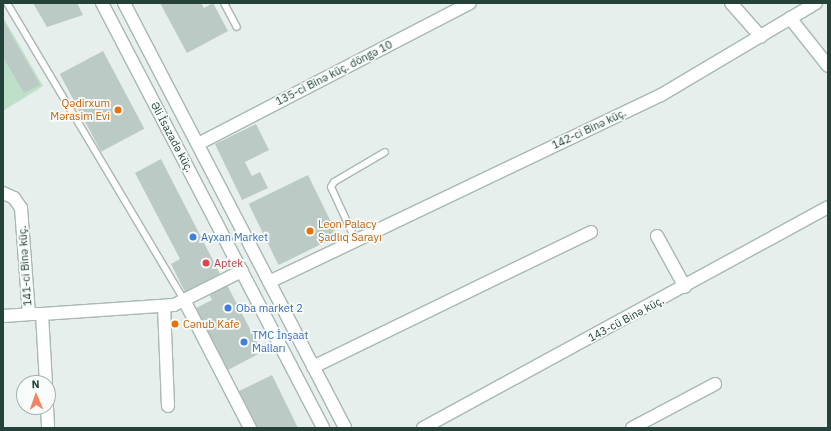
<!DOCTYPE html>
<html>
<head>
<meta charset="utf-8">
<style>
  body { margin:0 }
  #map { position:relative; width:831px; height:431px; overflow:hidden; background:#e6efeb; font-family:"IBM Plex Sans",sans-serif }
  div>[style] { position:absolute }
  .green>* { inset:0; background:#bfe0c8 }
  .building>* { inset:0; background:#bbcac4; transform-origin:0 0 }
  .roads { filter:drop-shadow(1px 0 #a8b8b2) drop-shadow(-1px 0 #a8b8b2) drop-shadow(0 1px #a8b8b2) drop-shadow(0 -1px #a8b8b2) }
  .service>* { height:6px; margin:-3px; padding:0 3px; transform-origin:3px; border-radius:3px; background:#fff }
  .minor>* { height:12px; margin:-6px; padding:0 6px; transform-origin:6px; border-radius:6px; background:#fff }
  .secondary>* { height:12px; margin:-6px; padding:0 6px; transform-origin:6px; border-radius:6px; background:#fff }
  .dots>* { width:11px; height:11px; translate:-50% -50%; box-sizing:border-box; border:2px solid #f7fbf9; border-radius:50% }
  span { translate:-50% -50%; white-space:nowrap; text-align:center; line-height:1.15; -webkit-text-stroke:3.5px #f7fbf9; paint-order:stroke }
  .street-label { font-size:11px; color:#24423a }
  .food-label { font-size:11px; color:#c56008 }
  .right { translate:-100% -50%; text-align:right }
  .left { translate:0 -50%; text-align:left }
  .shop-label { font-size:11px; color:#366cbe }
  .health-label { font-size:11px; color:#be3a42 }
  .frame { position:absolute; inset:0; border:4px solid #24423a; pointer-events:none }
  .north { position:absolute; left:16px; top:375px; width:40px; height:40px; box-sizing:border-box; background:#f7fbf9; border:1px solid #a3b1ad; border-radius:50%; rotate:358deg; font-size:11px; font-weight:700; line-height:16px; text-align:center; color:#24423a }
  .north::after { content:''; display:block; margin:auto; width:14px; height:18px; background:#f4845f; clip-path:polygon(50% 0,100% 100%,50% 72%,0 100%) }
</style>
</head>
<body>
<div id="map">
  <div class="green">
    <div style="clip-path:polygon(3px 17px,43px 86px,3px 111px)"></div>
  </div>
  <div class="building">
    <div style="clip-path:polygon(33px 3px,77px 3px,83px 15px,47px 27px)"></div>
    <div style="clip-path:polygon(160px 3px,201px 3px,204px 8px,213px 3px,228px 31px,187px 53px)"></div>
    <div style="clip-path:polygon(3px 20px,40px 85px,24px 93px,3px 57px)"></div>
    <div style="left:103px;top:51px;width:88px;height:49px;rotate:62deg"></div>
    <div style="clip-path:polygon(256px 124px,269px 150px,245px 162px,252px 176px,260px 172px,268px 188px,242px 200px,215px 144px)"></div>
    <div style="clip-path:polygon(161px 159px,220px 274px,185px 292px,171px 264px,180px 259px,135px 173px)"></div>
    <div style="left:308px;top:175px;width:68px;height:66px;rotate:64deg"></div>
    <div style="clip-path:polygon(227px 285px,262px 352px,226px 371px,194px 309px,212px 300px,209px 294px)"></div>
    <div style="clip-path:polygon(272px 375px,298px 428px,255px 428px,237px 392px)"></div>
  </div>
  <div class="roads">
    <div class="service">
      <div style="left:7px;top:3px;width:346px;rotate:59.2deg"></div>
      <div style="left:224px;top:3px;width:27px;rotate:62deg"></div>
      <div style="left:355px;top:239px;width:57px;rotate:-114.8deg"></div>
      <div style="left:331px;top:187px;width:6px;rotate:-59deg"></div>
      <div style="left:334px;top:182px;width:59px;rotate:-30.5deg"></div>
    </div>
    <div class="minor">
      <div style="left:731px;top:3px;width:45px;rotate:48.6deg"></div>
      <div style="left:790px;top:18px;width:61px;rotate:51.6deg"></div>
      <div style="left:198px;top:144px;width:306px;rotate:-27.4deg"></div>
      <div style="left:3px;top:193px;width:12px;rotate:24deg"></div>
      <div style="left:14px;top:198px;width:12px;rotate:55deg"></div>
      <div style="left:21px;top:208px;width:106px;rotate:85.7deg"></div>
      <div style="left:29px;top:314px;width:13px"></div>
      <div style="left:42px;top:314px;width:69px;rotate:86.7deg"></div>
      <div style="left:657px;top:236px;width:58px;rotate:61.2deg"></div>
      <div style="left:269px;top:282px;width:434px;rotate:-25.5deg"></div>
      <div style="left:661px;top:95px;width:180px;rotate:-30.7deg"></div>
      <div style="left:184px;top:300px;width:144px;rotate:62.7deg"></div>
      <div style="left:164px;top:306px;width:100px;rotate:87.7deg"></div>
      <div style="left:42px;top:314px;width:132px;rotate:-3.9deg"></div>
      <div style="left:174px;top:305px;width:76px;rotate:-26.6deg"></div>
      <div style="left:3px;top:316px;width:26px;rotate:-4deg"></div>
      <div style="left:313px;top:367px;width:309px;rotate:-25.9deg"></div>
      <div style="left:47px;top:407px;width:21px;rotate:87deg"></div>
      <div style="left:423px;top:428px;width:461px;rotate:-28.6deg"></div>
      <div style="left:632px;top:428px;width:94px;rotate:-27.9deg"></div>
    </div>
    <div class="secondary">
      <div style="left:102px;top:3px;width:479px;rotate:62.5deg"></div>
      <div style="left:124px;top:3px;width:479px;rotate:62.5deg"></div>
    </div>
  </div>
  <div class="dots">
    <div style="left:118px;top:110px;background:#e8710a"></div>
    <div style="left:310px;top:231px;background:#e8710a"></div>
    <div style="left:193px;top:237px;background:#3f7fe0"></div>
    <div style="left:206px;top:263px;background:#e0444e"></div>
    <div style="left:228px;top:308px;background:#3f7fe0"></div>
    <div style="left:175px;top:324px;background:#e8710a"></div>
    <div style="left:244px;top:342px;background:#3f7fe0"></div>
  </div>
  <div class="street-label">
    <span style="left:334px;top:73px;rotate:-27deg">135-ci Binə küç. döngə 10</span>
    <span style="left:589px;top:129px;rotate:-25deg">142-ci Binə küç.</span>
    <span style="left:172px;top:137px;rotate:62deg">Əli İsazadə küç.</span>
    <span style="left:25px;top:266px;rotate:-94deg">141-ci Binə küç.</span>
    <span style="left:626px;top:319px;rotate:-28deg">143-cü Binə küç.</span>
  </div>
  <div class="food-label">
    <span class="right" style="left:110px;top:110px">Qədirxum<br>Mərasim Evi</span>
    <span class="left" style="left:318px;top:231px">Leon Palaсу<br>Şadlıq Sarayı</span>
    <span class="left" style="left:183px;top:324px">Cənub Kafe</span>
  </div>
  <div class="shop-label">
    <span class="left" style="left:201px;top:237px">Ayxan Market</span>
    <span class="left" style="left:236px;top:308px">Oba market 2</span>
    <span class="left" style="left:252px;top:342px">TMC İnşaat<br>Malları</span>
  </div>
  <div class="health-label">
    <span class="left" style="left:214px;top:263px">Aptek</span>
  </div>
  <div class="frame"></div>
  <div class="north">N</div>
</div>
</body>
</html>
